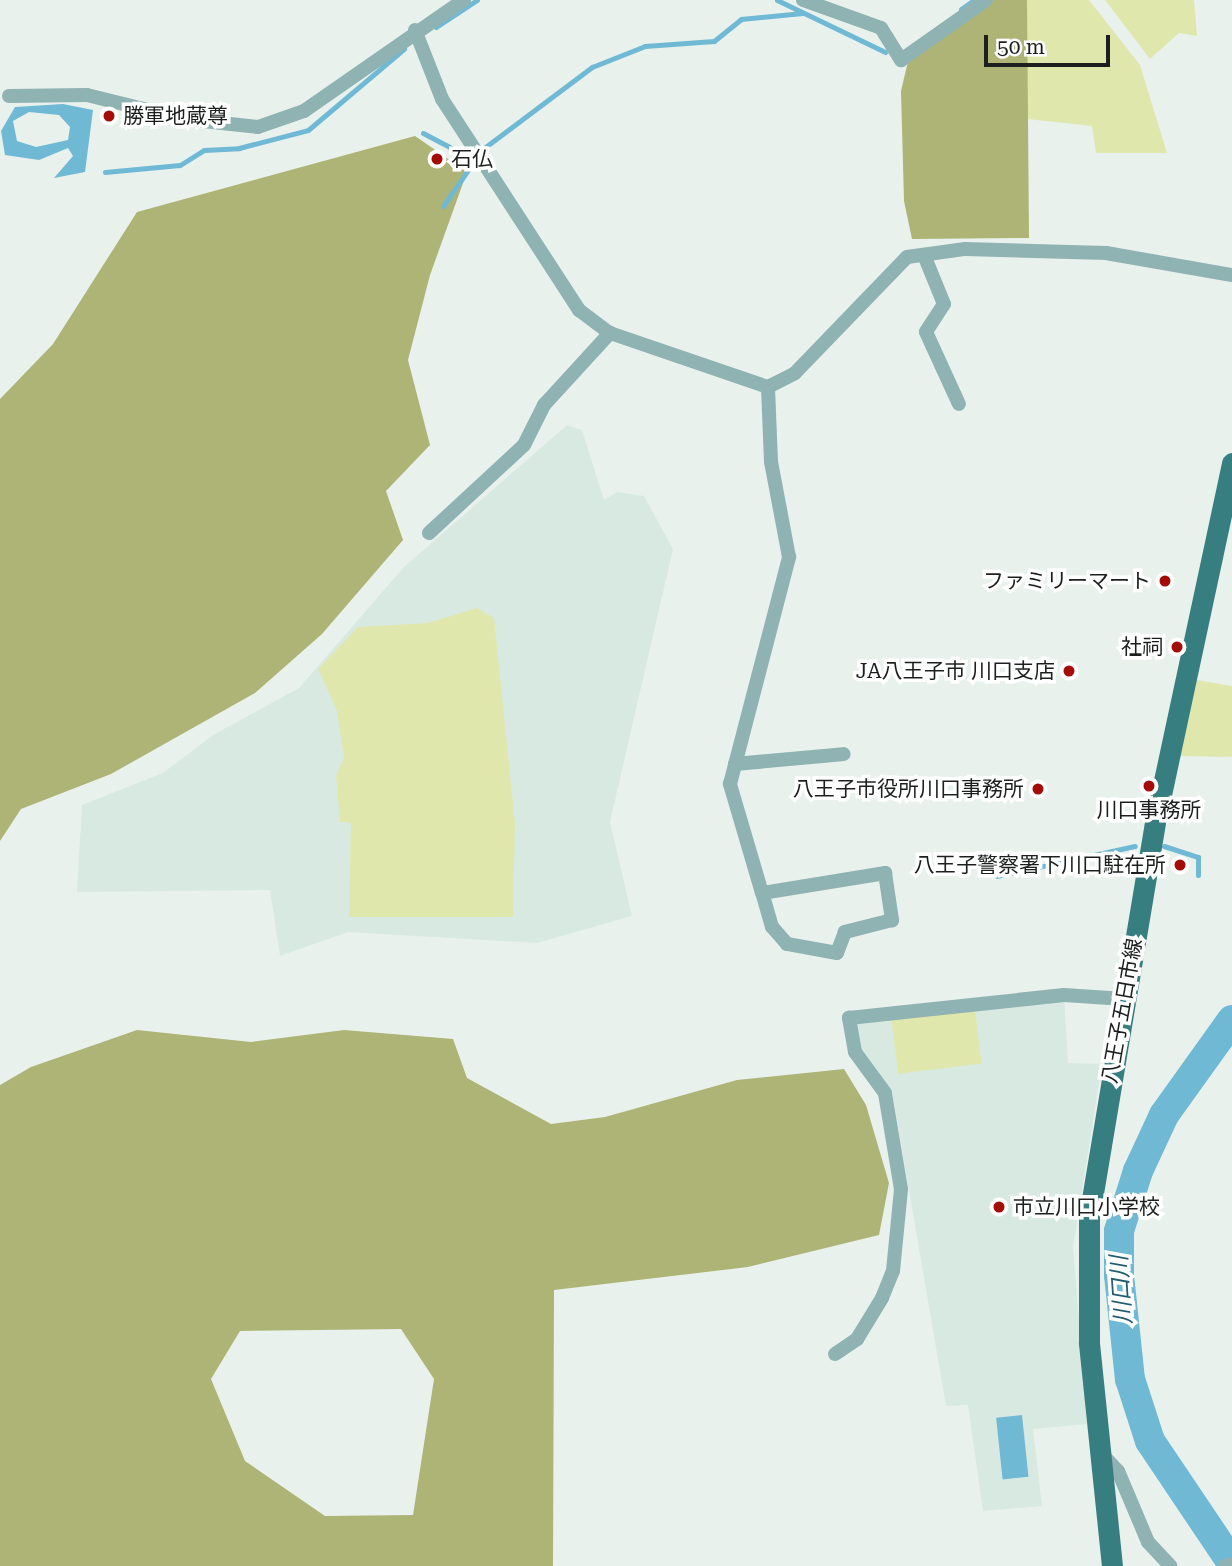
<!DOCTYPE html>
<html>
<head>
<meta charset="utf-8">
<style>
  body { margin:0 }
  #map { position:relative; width:1232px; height:1566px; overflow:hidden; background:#e9f1ed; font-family:"Roboto Serif","Noto Sans JP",serif }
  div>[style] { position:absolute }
  .built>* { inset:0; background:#d8e9e2 }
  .green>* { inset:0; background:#e0e7ac; transform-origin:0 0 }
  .forest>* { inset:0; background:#aeb475 }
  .water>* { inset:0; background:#6fb9d5; transform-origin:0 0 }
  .stream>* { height:5px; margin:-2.5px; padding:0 2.5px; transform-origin:2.5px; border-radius:2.5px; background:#6fb9d5 }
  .river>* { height:30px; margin:-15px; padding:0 15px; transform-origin:15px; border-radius:15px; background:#6fb9d5 }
  .minor>* { height:14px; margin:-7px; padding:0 7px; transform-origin:7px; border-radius:7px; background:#8fb2b2 }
  .primary>* { height:21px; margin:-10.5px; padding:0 10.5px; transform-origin:10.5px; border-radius:10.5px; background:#367e7f }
  .dots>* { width:19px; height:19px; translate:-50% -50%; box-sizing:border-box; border:4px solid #fff; border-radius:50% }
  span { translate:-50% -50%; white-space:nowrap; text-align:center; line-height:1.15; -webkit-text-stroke:7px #fff; paint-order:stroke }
  .poi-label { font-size:21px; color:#1c1f1e }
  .left { translate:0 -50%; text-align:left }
  .right { translate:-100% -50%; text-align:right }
  .street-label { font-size:21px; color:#1c1f1e }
  .water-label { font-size:23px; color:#215c70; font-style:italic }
  .scale { position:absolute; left:984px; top:35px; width:126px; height:32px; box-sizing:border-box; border:4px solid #1c1f1e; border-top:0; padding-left:9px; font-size:21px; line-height:24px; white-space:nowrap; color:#1c1f1e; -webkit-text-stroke:5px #fff; paint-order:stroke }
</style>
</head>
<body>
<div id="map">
  <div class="built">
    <div style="clip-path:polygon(567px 425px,582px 430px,604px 500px,617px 492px,644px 496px,673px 549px,610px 822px,632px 916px,537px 943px,348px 932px,280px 956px,270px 890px,77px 892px,82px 805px,163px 773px,213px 735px,299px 688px,404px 567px)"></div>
    <div style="clip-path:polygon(1064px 995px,1068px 1063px,1102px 1064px,1073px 1247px,1087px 1424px,1033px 1429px,1042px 1506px,983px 1511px,968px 1405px,946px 1406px,892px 1091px,855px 1049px,849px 1023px)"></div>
  </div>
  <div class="green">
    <div style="clip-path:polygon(1027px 0,1089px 0,1140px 65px,1167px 153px,1096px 153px,1092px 126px,1027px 119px)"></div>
    <div style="clip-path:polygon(1105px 0,1194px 0,1197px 36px,1179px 33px,1150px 59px)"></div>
    <div style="clip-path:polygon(477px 608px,494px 618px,515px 823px,513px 917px,349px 917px,351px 823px,340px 822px,336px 776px,344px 758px,337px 711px,318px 669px,358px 627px,428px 623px)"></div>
    <div style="clip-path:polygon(1197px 680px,1232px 686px,1232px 757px,1180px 756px)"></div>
    <div style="left:975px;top:1010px;width:54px;height:84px;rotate:83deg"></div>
  </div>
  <div class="forest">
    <div style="clip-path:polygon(991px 0,1027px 0,1029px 238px,912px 239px,904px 201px,901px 91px,909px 57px)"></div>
    <div style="clip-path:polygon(415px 136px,467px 172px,430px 275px,408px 360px,430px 445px,386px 491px,403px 540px,322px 634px,255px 693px,111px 774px,21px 809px,0 841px,0 399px,53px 344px,137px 212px)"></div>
    <div style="clip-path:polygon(evenodd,137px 1030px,251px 1042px,344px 1030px,453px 1039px,467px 1078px,551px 1124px,605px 1117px,737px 1080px,844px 1069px,866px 1105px,889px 1183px,879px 1235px,748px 1267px,554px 1290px,553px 1566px,0 1566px,0 1085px,31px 1067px,137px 1030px,401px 1329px,434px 1379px,413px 1515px,325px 1516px,245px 1461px,211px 1379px,240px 1331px,401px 1329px)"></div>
  </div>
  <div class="water">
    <div style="clip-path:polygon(evenodd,63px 104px,93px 110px,85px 172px,54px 178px,73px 156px,68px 148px,39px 160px,5px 155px,1px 131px,15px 107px,63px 104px,29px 112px,59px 115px,70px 127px,68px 140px,36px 147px,17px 141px,13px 121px,29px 112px)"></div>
    <div style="left:1022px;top:1415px;width:62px;height:26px;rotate:84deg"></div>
  </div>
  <div class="stream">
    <div style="left:777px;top:0;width:120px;rotate:25.7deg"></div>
    <div style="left:961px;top:9px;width:16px;rotate:-35deg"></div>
    <div style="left:436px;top:27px;width:49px;rotate:-33.4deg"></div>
    <div style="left:423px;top:133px;width:43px;rotate:27.8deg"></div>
    <div style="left:484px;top:148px;width:135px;rotate:-36.9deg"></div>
    <div style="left:592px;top:67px;width:57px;rotate:-21.6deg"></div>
    <div style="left:645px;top:46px;width:69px;rotate:-4.1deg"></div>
    <div style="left:714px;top:41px;width:35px;rotate:-39deg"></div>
    <div style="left:741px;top:19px;width:62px;rotate:-5.5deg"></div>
    <div style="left:105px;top:172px;width:75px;rotate:-5.3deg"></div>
    <div style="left:180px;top:165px;width:28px;rotate:-32deg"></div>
    <div style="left:204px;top:150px;width:35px;rotate:-3deg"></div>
    <div style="left:239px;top:148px;width:71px;rotate:-14.6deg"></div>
    <div style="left:308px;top:130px;width:126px;rotate:-40.2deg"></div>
    <div style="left:443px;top:206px;width:47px;rotate:-55.3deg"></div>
    <div style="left:1164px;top:846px;width:36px;rotate:18deg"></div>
    <div style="left:1198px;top:857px;width:18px;rotate:90deg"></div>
    <div style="left:997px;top:876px;width:141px;rotate:-12.3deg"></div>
  </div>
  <div class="river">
    <div style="left:1232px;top:1020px;width:117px;rotate:125.6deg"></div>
    <div style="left:1164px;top:1115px;width:62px;rotate:114.9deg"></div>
    <div style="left:1138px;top:1171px;width:63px;rotate:107.6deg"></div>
    <div style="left:1119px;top:1231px;width:44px;rotate:90deg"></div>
    <div style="left:1119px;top:1275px;width:105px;rotate:84deg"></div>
    <div style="left:1130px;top:1379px;width:65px;rotate:72.1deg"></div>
    <div style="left:1150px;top:1441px;width:147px;rotate:56.1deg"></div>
  </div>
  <div class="minor">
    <div style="left:803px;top:0;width:83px;rotate:19.7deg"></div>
    <div style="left:881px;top:28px;width:38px;rotate:58deg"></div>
    <div style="left:901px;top:60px;width:104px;rotate:-35.2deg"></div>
    <div style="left:415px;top:30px;width:74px;rotate:68.6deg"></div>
    <div style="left:442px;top:99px;width:252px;rotate:57deg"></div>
    <div style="left:579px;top:310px;width:39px;rotate:37deg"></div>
    <div style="left:610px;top:333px;width:167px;rotate:18.9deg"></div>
    <div style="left:768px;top:387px;width:30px;rotate:-27deg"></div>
    <div style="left:795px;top:373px;width:161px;rotate:-46deg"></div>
    <div style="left:907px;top:257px;width:59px;rotate:-7.9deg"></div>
    <div style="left:965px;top:249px;width:141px;rotate:1.6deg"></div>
    <div style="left:1106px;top:253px;width:128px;rotate:9.9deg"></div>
    <div style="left:9px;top:96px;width:78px;rotate:-0.7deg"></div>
    <div style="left:87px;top:95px;width:100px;rotate:13.9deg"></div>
    <div style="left:184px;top:119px;width:74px;rotate:6.2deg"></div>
    <div style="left:258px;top:127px;width:49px;rotate:-19.2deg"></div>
    <div style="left:304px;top:111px;width:195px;rotate:-34.8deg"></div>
    <div style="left:924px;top:255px;width:53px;rotate:67.8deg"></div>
    <div style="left:944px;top:304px;width:33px;rotate:123deg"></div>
    <div style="left:926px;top:332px;width:79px;rotate:65.4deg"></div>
    <div style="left:429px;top:533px;width:129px;rotate:-42.8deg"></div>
    <div style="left:524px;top:445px;width:45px;rotate:-63.4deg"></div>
    <div style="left:544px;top:405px;width:98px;rotate:-47.5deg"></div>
    <div style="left:735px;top:764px;width:109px;rotate:-5.2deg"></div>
    <div style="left:762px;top:893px;width:125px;rotate:-9.2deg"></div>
    <div style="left:885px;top:873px;width:48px;rotate:81.5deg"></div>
    <div style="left:892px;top:920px;width:49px;rotate:165.7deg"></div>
    <div style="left:845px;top:932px;width:22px;rotate:111deg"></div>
    <div style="left:837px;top:953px;width:51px;rotate:-169.8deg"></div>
    <div style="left:787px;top:944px;width:23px;rotate:-131deg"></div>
    <div style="left:772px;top:927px;width:35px;rotate:-106deg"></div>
    <div style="left:762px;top:893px;width:114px;rotate:-106.4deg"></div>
    <div style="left:730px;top:784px;width:235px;rotate:-75.4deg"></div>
    <div style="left:789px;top:557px;width:97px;rotate:-100.7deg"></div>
    <div style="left:771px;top:462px;width:75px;rotate:-92.3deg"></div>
    <div style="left:835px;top:1354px;width:27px;rotate:-34deg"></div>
    <div style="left:857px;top:1339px;width:48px;rotate:-58.6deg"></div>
    <div style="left:882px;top:1298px;width:29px;rotate:-68deg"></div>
    <div style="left:893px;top:1271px;width:82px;rotate:-84.4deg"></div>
    <div style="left:901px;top:1189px;width:97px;rotate:-99.5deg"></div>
    <div style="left:885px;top:1093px;width:51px;rotate:-126.2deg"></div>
    <div style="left:855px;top:1052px;width:35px;rotate:-100deg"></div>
    <div style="left:849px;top:1018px;width:216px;rotate:-6.1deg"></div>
    <div style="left:1064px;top:995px;width:61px;rotate:3.8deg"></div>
    <div style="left:1101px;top:1453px;width:25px;rotate:47deg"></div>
    <div style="left:1118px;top:1471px;width:77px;rotate:67.1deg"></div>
    <div style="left:1148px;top:1542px;width:33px;rotate:47deg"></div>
    <div style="left:1225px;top:1566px;width:7px;rotate:-16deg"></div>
  </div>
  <div class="primary">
    <div style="left:1112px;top:1566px;width:225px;rotate:-95.9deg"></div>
    <div style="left:1089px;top:1342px;width:125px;rotate:-90deg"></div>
    <div style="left:1089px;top:1217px;width:405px;rotate:-80.5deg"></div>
    <div style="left:1156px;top:818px;width:363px;rotate:-77.9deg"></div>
  </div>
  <div class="dots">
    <div style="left:109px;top:116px;background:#a30c07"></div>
    <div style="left:437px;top:159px;background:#a30c07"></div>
    <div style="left:1165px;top:581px;background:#a30c07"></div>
    <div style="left:1177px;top:647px;background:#a30c07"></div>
    <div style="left:1069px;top:671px;background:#a30c07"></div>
    <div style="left:1149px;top:786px;background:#a30c07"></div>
    <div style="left:1038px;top:789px;background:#a30c07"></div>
    <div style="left:1180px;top:865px;background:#a30c07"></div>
    <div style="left:999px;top:1207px;background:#a30c07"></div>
  </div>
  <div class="poi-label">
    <span class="left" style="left:123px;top:116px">勝軍地蔵尊</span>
    <span class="left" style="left:451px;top:159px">石仏</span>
    <span class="right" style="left:1151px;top:581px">ファミリーマート</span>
    <span class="right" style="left:1163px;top:647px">社祠</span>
    <span class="right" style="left:1055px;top:671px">JA八王子市 川口支店</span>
    <span class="right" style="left:1024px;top:789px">八王子市役所川口事務所</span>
    <span style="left:1149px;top:810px">川口事務所</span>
    <span class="right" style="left:1166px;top:865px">八王子警察署下川口駐在所</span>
    <span class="left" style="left:1013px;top:1207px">市立川口小学校</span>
  </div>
  <div class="street-label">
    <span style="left:1122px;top:1011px;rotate:-80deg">八王子五日市線</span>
  </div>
  <div class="water-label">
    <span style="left:1122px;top:1290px;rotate:-94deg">川口川</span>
  </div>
  <div class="scale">50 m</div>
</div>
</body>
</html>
